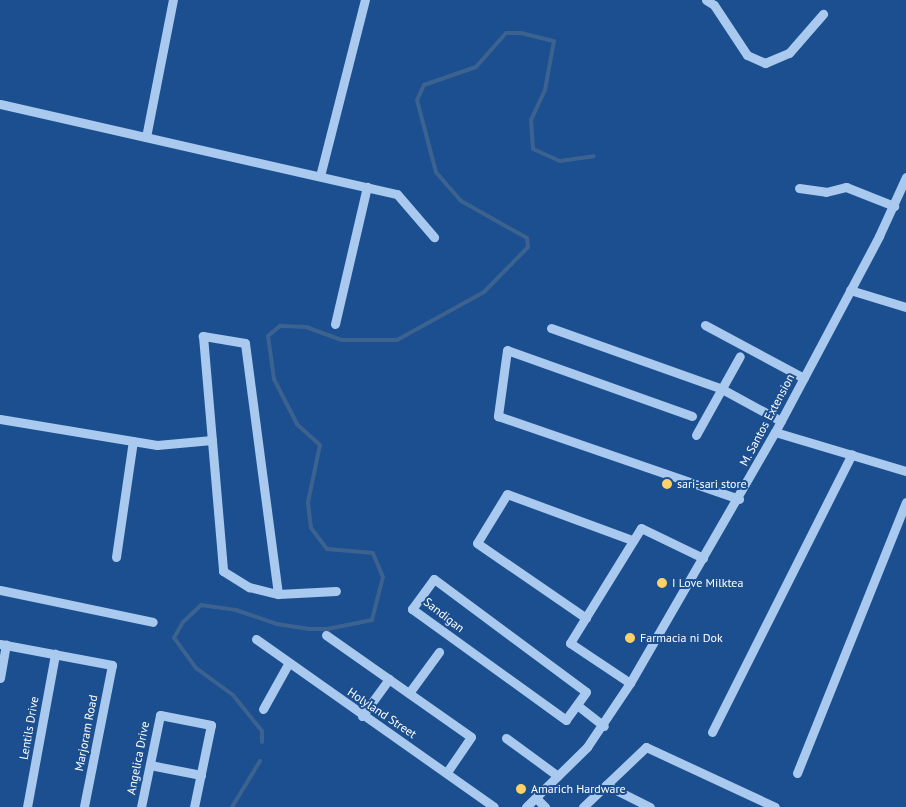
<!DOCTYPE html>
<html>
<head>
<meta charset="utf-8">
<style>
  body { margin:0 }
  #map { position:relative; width:906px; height:807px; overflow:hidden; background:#1b4f8f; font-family:"PT Sans",sans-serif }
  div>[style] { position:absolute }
  .stream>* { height:4px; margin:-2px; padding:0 2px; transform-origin:2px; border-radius:2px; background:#3c6290 }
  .minor>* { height:9px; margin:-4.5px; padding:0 4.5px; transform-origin:4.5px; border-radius:4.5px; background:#a9c9ee }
  .dots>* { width:14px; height:14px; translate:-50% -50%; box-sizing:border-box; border:2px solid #1b4f8f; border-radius:50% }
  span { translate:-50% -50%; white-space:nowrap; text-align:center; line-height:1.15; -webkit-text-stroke:4px #1b4f8f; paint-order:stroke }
  .street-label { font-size:12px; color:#fff }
  .poi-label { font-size:12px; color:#fff }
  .left { translate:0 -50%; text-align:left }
</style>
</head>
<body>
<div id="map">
  <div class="stream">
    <div style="left:262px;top:742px;width:11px;rotate:-90deg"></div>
    <div style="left:262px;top:731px;width:46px;rotate:-128.9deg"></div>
    <div style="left:233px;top:695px;width:46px;rotate:-143.9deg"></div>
    <div style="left:196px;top:668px;width:37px;rotate:-126deg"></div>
    <div style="left:174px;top:638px;width:18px;rotate:-61deg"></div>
    <div style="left:183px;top:622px;width:25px;rotate:-43deg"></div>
    <div style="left:201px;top:605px;width:35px;rotate:8deg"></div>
    <div style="left:236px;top:610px;width:43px;rotate:18.9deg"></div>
    <div style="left:277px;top:624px;width:31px;rotate:9deg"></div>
    <div style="left:308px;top:629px;width:19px"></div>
    <div style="left:327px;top:629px;width:46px;rotate:-11.3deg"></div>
    <div style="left:372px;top:620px;width:44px;rotate:-75.7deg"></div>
    <div style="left:383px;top:577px;width:26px;rotate:-113deg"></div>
    <div style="left:373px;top:553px;width:46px;rotate:-175deg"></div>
    <div style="left:327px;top:549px;width:26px;rotate:-127deg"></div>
    <div style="left:311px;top:528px;width:26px;rotate:-97deg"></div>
    <div style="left:308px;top:502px;width:58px;rotate:-78.1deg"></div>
    <div style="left:320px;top:445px;width:31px;rotate:-138deg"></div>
    <div style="left:297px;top:424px;width:51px;rotate:-117.1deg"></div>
    <div style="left:274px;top:379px;width:43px;rotate:-97.9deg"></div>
    <div style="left:268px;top:336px;width:16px;rotate:-40deg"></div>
    <div style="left:280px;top:326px;width:26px;rotate:2deg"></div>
    <div style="left:306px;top:327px;width:38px;rotate:20deg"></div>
    <div style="left:342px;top:340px;width:55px"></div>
    <div style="left:397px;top:340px;width:99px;rotate:-28.9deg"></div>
    <div style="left:484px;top:292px;width:63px;rotate:-45.6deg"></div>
    <div style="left:528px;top:247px;width:9px;rotate:-96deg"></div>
    <div style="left:527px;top:238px;width:76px;rotate:-150.7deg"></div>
    <div style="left:461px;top:201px;width:38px;rotate:-131deg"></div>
    <div style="left:436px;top:172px;width:74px;rotate:-104.8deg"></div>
    <div style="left:417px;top:100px;width:17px;rotate:-65deg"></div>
    <div style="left:424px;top:85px;width:55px;rotate:-19.1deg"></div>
    <div style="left:476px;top:67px;width:45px;rotate:-48.6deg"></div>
    <div style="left:506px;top:33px;width:15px"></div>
    <div style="left:521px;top:33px;width:34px;rotate:14deg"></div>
    <div style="left:554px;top:41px;width:50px;rotate:100.4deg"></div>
    <div style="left:545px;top:90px;width:33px;rotate:115deg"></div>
    <div style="left:531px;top:120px;width:29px;rotate:86deg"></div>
    <div style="left:533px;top:149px;width:30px;rotate:24deg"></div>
    <div style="left:560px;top:161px;width:34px;rotate:-8deg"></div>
    <div style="left:232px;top:807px;width:54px;rotate:-58.7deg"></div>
  </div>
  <div class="minor">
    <div style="left:706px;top:0;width:9px;rotate:32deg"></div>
    <div style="left:714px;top:5px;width:60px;rotate:56.6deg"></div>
    <div style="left:747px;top:55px;width:20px;rotate:24deg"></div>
    <div style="left:765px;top:63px;width:26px;rotate:-23deg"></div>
    <div style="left:789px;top:53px;width:52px;rotate:-48.9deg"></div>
    <div style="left:0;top:104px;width:407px;rotate:12.8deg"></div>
    <div style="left:397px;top:194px;width:57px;rotate:49.3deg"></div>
    <div style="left:146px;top:137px;width:140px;rotate:-78.9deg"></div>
    <div style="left:320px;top:176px;width:182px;rotate:-75.7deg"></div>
    <div style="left:799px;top:188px;width:27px;rotate:8deg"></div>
    <div style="left:826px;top:192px;width:21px;rotate:-14deg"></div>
    <div style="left:846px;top:187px;width:52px;rotate:21.6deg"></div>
    <div style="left:850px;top:290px;width:59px;rotate:16.9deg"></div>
    <div style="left:335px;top:324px;width:141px;rotate:-76.9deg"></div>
    <div style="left:705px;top:325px;width:112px;rotate:28.2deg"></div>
    <div style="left:551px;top:328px;width:182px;rotate:19.6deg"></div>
    <div style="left:722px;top:389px;width:67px;rotate:28.5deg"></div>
    <div style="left:692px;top:416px;width:196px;rotate:-160.4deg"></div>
    <div style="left:507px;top:350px;width:67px;rotate:97.8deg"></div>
    <div style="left:498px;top:416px;width:255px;rotate:19deg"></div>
    <div style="left:0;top:419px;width:159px;rotate:9.4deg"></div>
    <div style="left:157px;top:445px;width:55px;rotate:-5.2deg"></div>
    <div style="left:775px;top:432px;width:137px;rotate:16.6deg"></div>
    <div style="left:696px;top:435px;width:90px;rotate:-60.9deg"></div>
    <div style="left:116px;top:557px;width:117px;rotate:-81.7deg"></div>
    <div style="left:434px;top:579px;width:189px;rotate:36.6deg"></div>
    <div style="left:586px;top:692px;width:34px;rotate:126deg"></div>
    <div style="left:566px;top:720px;width:190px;rotate:-144.2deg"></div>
    <div style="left:412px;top:609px;width:37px;rotate:-54deg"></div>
    <div style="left:0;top:590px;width:156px;rotate:11.8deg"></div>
    <div style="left:278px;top:594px;width:253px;rotate:-97.5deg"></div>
    <div style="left:245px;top:343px;width:43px;rotate:-170.5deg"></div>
    <div style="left:203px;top:336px;width:236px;rotate:85.1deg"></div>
    <div style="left:223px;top:571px;width:31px;rotate:32deg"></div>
    <div style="left:249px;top:587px;width:30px;rotate:14deg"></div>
    <div style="left:278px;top:594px;width:58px;rotate:-3deg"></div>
    <div style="left:586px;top:618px;width:132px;rotate:-145.5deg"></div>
    <div style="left:477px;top:543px;width:57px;rotate:-58.5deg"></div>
    <div style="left:507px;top:494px;width:133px;rotate:20.2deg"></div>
    <div style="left:326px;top:635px;width:177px;rotate:35.1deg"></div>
    <div style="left:471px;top:737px;width:42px;rotate:124.4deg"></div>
    <div style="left:256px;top:639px;width:291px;rotate:35.2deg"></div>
    <div style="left:0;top:644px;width:114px;rotate:10.6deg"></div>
    <div style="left:112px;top:665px;width:145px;rotate:101.2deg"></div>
    <div style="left:0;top:678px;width:34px;rotate:-80deg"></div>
    <div style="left:630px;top:683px;width:72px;rotate:-146.3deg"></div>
    <div style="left:570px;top:643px;width:135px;rotate:-58.3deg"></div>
    <div style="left:641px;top:528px;width:69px;rotate:25.8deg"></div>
    <div style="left:409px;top:693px;width:51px;rotate:-53.8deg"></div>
    <div style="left:577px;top:705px;width:34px;rotate:38deg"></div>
    <div style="left:263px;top:709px;width:51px;rotate:-60.9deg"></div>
    <div style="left:362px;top:716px;width:46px;rotate:-53.9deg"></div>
    <div style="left:712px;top:732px;width:311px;rotate:-63.3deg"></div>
    <div style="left:506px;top:738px;width:64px;rotate:36.2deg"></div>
    <div style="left:150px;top:765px;width:52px;rotate:11.1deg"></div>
    <div style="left:797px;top:773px;width:292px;rotate:-68.1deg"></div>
    <div style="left:606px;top:785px;width:49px;rotate:26.6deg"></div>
    <div style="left:536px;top:798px;width:13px;rotate:45deg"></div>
    <div style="left:27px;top:807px;width:156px;rotate:-79.6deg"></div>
    <div style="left:141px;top:807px;width:94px;rotate:-78.3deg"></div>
    <div style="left:160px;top:715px;width:52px;rotate:11.1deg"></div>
    <div style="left:211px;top:725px;width:84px;rotate:101.7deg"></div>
    <div style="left:526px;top:807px;width:86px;rotate:-44.5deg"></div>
    <div style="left:587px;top:747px;width:77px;rotate:-56.1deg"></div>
    <div style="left:630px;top:683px;width:290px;rotate:-60deg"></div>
    <div style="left:775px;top:432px;width:222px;rotate:-62deg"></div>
    <div style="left:879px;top:236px;width:65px;rotate:-65.4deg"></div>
    <div style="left:583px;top:807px;width:87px;rotate:-43.6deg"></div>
    <div style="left:646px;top:747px;width:142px;rotate:24.9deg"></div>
  </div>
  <div class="dots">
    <div style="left:667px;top:484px;background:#ffd166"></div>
    <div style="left:662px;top:583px;background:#ffd166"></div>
    <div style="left:630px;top:638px;background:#ffd166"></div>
    <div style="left:521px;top:789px;background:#ffd166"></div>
  </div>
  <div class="street-label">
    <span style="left:767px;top:420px;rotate:-62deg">M. Santos Extension</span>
    <span style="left:444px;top:615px;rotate:38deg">Sandigan</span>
    <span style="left:382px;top:713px;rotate:34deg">Holyland Street</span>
    <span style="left:29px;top:728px;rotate:-80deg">Lentils Drive</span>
    <span style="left:86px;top:733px;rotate:-79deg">Marjoram Road</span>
    <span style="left:138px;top:758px;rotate:-79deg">Angelica Drive</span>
  </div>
  <div class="poi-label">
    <span class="left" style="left:677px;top:484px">sari-sari store</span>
    <span class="left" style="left:672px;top:583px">I Love Milktea</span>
    <span class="left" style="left:640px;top:638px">Farmacia ni Dok</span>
    <span class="left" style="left:531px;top:789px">Amarich Hardware</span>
  </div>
</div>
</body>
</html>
